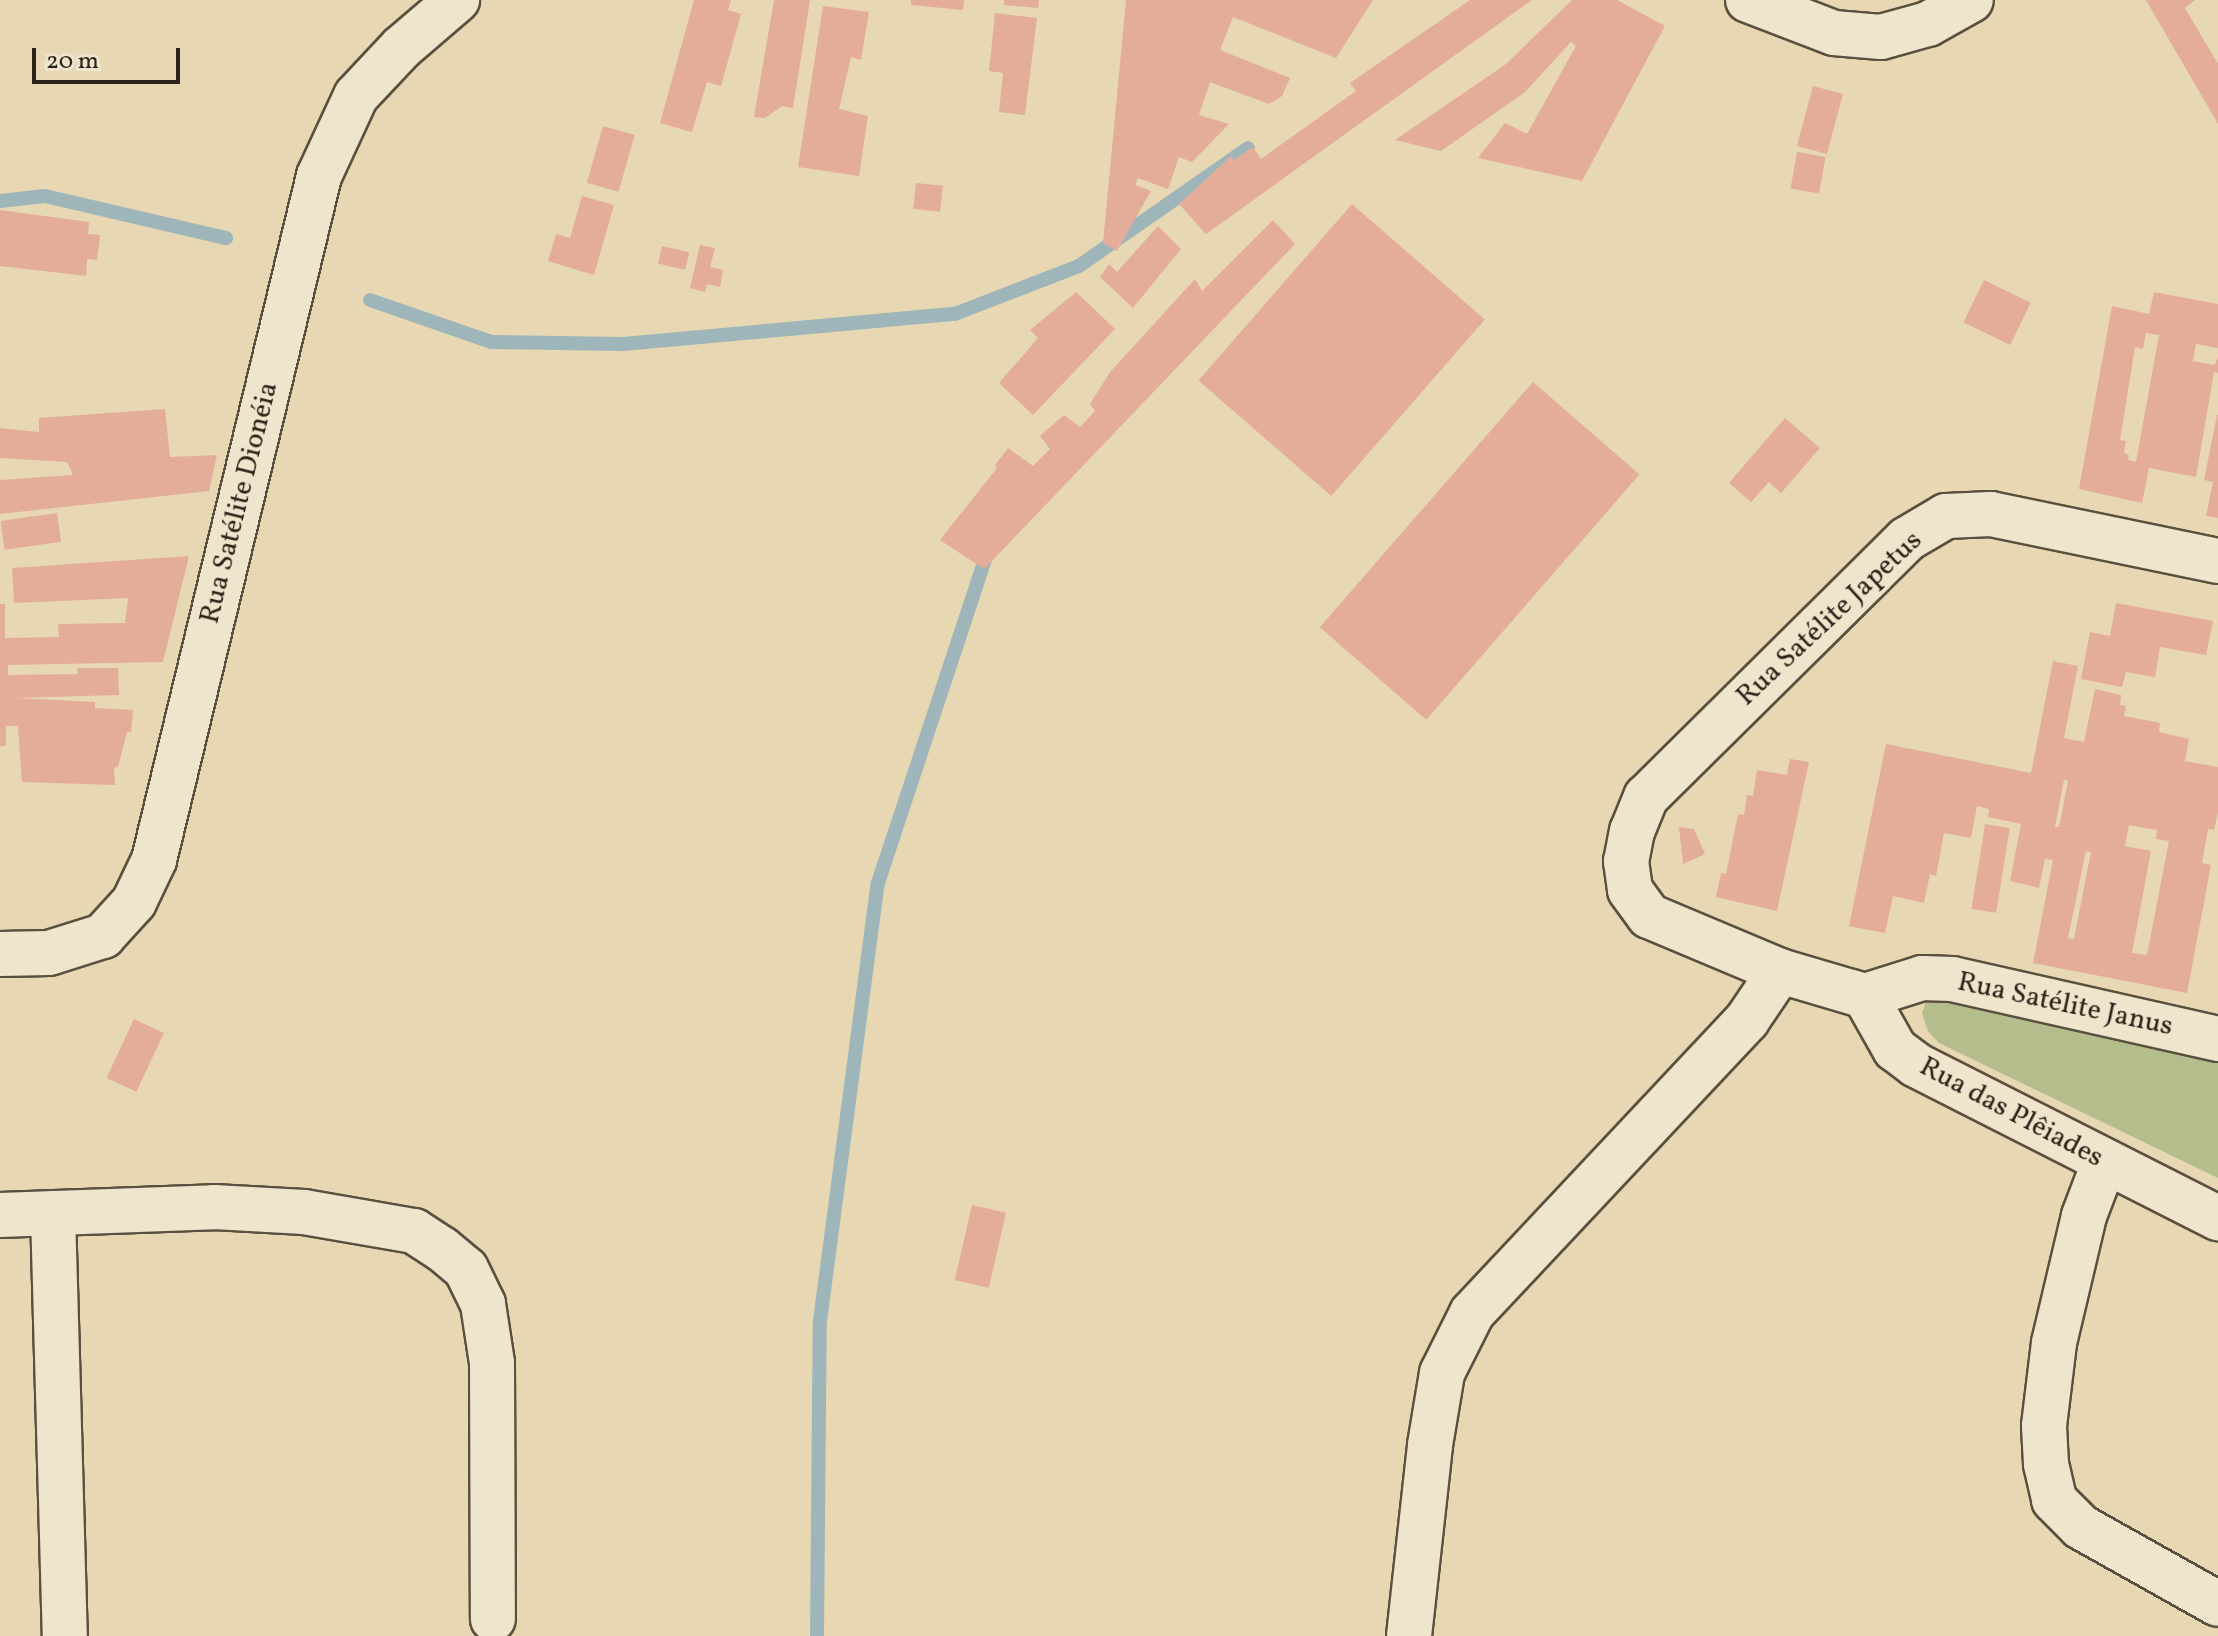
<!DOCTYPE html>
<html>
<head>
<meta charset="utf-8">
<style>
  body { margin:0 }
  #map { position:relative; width:2218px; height:1636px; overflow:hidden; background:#e7d7b2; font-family:Vollkorn,serif }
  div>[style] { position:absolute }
  .green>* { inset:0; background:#b4be8d }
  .stream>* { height:14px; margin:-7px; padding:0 7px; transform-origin:7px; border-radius:7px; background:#9eb6b9 }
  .building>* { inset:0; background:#e4ad9a; transform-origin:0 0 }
  .roads { filter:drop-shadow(2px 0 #5a503f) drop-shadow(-2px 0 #5a503f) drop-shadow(0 2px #5a503f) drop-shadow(0 -2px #5a503f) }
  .minor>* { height:44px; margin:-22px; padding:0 22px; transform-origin:22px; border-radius:22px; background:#efe5cd }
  span { translate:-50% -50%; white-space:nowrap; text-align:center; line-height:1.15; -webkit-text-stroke:7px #efe5cd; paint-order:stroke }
  .street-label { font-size:28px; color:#2b2319 }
  .scale { position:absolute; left:32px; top:48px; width:148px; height:36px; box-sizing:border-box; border:4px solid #2b2319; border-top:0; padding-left:10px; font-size:24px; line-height:28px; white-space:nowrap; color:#2b2319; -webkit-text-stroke:6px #efe5cd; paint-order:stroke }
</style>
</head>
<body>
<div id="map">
  <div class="green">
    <div style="clip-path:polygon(1951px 989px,2218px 1051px,2218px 1178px,1939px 1043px,1928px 1031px,1922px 1013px,1927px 999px)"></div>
  </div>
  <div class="stream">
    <div style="left:0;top:201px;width:45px;rotate:-6.3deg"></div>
    <div style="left:45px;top:196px;width:186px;rotate:13.1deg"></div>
    <div style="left:370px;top:300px;width:128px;rotate:19.1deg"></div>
    <div style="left:491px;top:342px;width:132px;rotate:0.9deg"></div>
    <div style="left:623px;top:344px;width:333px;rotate:-5.2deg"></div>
    <div style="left:955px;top:314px;width:133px;rotate:-21.2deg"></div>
    <div style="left:1079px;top:266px;width:206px;rotate:-34.9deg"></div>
    <div style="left:817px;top:1636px;width:315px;rotate:-89.5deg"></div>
    <div style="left:820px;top:1321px;width:442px;rotate:-82.5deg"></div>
    <div style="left:878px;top:883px;width:351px;rotate:-71.7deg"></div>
  </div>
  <div class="building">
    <div style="clip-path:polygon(694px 0,731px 0,728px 10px,741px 14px,721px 86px,707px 82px,692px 132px,660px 123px)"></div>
    <div style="clip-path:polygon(774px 0,810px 0,793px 108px,782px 106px,765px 118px,754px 117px)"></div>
    <div style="clip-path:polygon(911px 0,964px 0,963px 10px,911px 5px)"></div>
    <div style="clip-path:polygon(1004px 0,1039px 0,1038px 8px,1004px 5px)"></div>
    <div style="clip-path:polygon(1126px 0,1373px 0,1336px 58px,1233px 17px,1220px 50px,1290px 78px,1282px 96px,1269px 104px,1210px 82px,1199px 115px,1229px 124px,1192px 162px,1179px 157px,1168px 189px,1138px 178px,1135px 185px,1151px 191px,1117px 251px,1103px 243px)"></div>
    <div style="clip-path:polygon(1470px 0,1532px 0,1206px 234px,1179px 204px,1231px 156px,1234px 160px,1253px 147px,1261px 159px,1356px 91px,1350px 83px)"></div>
    <div style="clip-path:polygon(1572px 0,1617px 0,1665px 26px,1582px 181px,1478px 158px,1505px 123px,1527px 134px,1576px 46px,1571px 42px,1525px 92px,1441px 151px,1395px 140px,1506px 64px)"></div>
    <div style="clip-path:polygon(2146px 0,2195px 0,2185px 8px,2218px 64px,2218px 124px)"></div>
    <div style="clip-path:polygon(823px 6px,869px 12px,861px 60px,851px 57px,839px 109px,868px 116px,859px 176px,798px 167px)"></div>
    <div style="clip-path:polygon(995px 13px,1037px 18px,1025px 115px,999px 112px,1003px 73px,989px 71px)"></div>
    <div style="left:1813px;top:86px;width:31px;height:62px;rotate:15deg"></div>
    <div style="left:603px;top:126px;width:33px;height:59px;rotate:16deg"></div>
    <div style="left:1797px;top:152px;width:29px;height:37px;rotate:10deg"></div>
    <div style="left:916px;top:183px;width:27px;height:26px;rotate:6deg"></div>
    <div style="clip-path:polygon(582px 196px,614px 205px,594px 275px,548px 261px,556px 234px,570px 238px)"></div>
    <div style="left:1352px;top:204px;width:176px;height:234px;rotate:41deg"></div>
    <div style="clip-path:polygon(0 210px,89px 222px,88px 234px,100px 235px,97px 260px,87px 259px,86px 276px,0 266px)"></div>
    <div style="clip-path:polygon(1273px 220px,1295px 244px,991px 562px,984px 569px,940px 540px,997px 468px,995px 465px,1008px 448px,1033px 466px,1050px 449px,1040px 436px,1064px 415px,1080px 427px,1095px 411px,1090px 404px,1110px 372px,1195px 279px,1202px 291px)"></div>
    <div style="clip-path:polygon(1158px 226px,1181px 249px,1133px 308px,1100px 277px,1109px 264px,1117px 272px)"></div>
    <div style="clip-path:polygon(700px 245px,715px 248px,710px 267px,723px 270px,720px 287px,707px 284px,705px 292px,690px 288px)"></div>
    <div style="left:662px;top:246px;width:28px;height:18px;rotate:13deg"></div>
    <div style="left:1984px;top:280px;width:52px;height:47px;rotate:26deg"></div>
    <div style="clip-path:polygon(1076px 292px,1115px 329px,1033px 415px,999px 383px,1038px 338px,1030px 330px)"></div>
    <div style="clip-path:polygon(evenodd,2154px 292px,2218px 304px,2218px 348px,2196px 344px,2193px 361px,2215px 365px,2218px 356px,2218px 373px,2214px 372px,2196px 477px,2149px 468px,2142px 503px,2079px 489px,2112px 306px,2149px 314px,2154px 292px,2146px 333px,2159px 335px,2136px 462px,2128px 460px,2129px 455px,2124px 453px,2126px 441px,2120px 440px,2135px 347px,2143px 349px,2146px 333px)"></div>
    <div style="left:1533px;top:382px;width:141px;height:325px;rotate:41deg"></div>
    <div style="clip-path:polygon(165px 409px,170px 457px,217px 455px,209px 491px,0 514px,0 480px,73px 475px,67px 462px,0 458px,0 428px,39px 432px,39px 418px)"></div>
    <div style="clip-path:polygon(2217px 415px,2218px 415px,2218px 518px,2206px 516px,2213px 482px,2204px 480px)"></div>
    <div style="clip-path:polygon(1785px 418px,1820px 448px,1781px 493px,1769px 482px,1751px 502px,1729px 483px)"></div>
    <div style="left:57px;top:513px;width:29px;height:57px;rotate:82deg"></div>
    <div style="clip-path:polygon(189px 556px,163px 662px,8px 665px,8px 675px,78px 674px,77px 668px,118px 668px,119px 695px,16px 698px,95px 702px,95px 708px,133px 710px,131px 732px,127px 732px,118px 767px,114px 768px,115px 785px,22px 782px,18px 726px,6px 726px,6px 746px,0 746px,0 604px,5px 604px,5px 638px,59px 637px,58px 624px,125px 623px,128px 598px,14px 603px,12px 568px)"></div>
    <div style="clip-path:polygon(2116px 603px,2213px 621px,2206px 655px,2160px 647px,2155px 677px,2126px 672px,2122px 687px,2081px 679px,2090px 632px,2110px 636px)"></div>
    <div style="clip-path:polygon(evenodd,2053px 661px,2078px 666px,2064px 738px,2084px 742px,2095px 689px,2121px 695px,2120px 705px,2126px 706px,2124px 716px,2160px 723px,2159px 732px,2189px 739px,2185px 761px,2218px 767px,2218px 812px,2214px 830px,2208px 829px,2202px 863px,2211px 865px,2187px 993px,2033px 963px,2053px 860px,2045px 859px,2039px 888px,2010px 881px,2021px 824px,1988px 817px,1989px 809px,1977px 806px,1971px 838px,1944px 833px,1936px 876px,1930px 874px,1924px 903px,1893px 896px,1885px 933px,1849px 926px,1886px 744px,2031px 773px,2053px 661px,2064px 780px,2068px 781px,2059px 827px,2055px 827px,2064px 780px,2053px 661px,2129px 825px,2157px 830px,2156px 839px,2169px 841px,2147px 955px,2132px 953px,2151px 851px,2125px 846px,2129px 825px,2053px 661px,2086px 851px,2091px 852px,2074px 939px,2068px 938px,2086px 851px)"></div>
    <div style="clip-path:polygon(1790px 759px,1809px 762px,1777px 911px,1716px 897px,1721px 873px,1726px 874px,1738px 814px,1744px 815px,1747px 795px,1753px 796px,1757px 770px,1787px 775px)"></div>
    <div style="left:1985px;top:824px;width:25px;height:86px;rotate:9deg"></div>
    <div style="clip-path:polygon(1679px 827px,1694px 829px,1705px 854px,1683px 864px)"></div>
    <div style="left:134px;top:1019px;width:33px;height:65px;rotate:25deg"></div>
    <div style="left:972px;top:1205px;width:35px;height:77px;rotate:13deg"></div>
  </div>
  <div class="roads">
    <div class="minor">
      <div style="left:1748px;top:0;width:92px;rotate:21deg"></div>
      <div style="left:1834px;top:33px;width:47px;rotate:4.9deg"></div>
      <div style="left:1881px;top:37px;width:49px;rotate:-15.5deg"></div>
      <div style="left:1928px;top:24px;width:49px;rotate:-29.2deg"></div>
      <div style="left:2218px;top:561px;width:232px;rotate:-168.3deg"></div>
      <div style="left:1991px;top:514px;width:45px;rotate:177.5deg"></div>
      <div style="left:1946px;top:516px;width:45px;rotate:149.5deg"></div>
      <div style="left:1907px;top:539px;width:367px;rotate:135.3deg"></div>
      <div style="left:1646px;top:797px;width:37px;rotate:112deg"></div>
      <div style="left:1632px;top:831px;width:31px;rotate:101deg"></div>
      <div style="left:1626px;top:861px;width:29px;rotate:82deg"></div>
      <div style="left:1630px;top:890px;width:32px;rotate:54deg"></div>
      <div style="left:1649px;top:916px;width:142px;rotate:22.8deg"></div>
      <div style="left:1780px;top:971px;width:89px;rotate:16.4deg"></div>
      <div style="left:1865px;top:996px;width:61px;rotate:60.5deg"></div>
      <div style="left:1895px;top:1049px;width:26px;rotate:37deg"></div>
      <div style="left:1916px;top:1065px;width:339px;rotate:26.9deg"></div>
      <div style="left:0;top:954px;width:49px;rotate:-1.2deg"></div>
      <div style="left:49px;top:953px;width:57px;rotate:-17.5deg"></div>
      <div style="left:103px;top:936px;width:46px;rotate:-47.6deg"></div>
      <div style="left:134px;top:902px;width:47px;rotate:-64.5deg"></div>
      <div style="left:154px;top:860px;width:704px;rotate:-76.44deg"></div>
      <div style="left:319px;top:176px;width:88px;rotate:-65.2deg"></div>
      <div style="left:356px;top:96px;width:66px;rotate:-46.8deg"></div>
      <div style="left:401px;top:48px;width:74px;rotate:-40.6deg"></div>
      <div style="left:1865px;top:996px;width:60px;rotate:-17.5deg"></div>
      <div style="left:1922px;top:978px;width:30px;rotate:2deg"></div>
      <div style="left:1952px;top:979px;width:273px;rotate:12.7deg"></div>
      <div style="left:2104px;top:1163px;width:57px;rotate:110.7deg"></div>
      <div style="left:2084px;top:1216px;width:130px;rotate:103.3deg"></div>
      <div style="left:2054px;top:1343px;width:84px;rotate:96.9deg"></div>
      <div style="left:2044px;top:1426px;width:38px;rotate:87deg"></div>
      <div style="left:2046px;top:1464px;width:37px;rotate:77deg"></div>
      <div style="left:2054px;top:1500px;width:38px;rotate:45deg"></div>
      <div style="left:2081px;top:1527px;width:157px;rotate:29.3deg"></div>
      <div style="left:53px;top:1213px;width:423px;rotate:88.4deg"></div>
      <div style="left:0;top:1215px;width:214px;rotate:-2.1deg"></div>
      <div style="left:214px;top:1207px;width:90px;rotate:3.2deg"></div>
      <div style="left:304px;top:1212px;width:112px;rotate:9.8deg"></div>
      <div style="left:414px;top:1231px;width:33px;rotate:33deg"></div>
      <div style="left:442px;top:1249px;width:31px;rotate:40deg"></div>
      <div style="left:466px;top:1269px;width:39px;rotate:64deg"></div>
      <div style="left:483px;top:1304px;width:60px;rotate:81.3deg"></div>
      <div style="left:492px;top:1363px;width:256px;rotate:89.8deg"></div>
      <div style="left:1409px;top:1636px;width:192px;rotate:-83.7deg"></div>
      <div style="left:1430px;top:1445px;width:73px;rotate:-80.5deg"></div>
      <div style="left:1442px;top:1373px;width:67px;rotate:-63.4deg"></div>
      <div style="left:1472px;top:1313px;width:402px;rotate:-46.8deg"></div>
      <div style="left:1747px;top:1020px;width:59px;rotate:-56deg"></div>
    </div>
  </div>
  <div class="street-label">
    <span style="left:240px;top:503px;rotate:-76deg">Rua Satélite Dionéia</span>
    <span style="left:1830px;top:619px;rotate:-43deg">Rua Satélite Japetus</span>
    <span style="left:2065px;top:1005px;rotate:12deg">Rua Satélite Janus</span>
    <span style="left:2011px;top:1113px;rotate:28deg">Rua das Plêiades</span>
  </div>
  <div class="scale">20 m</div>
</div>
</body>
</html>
